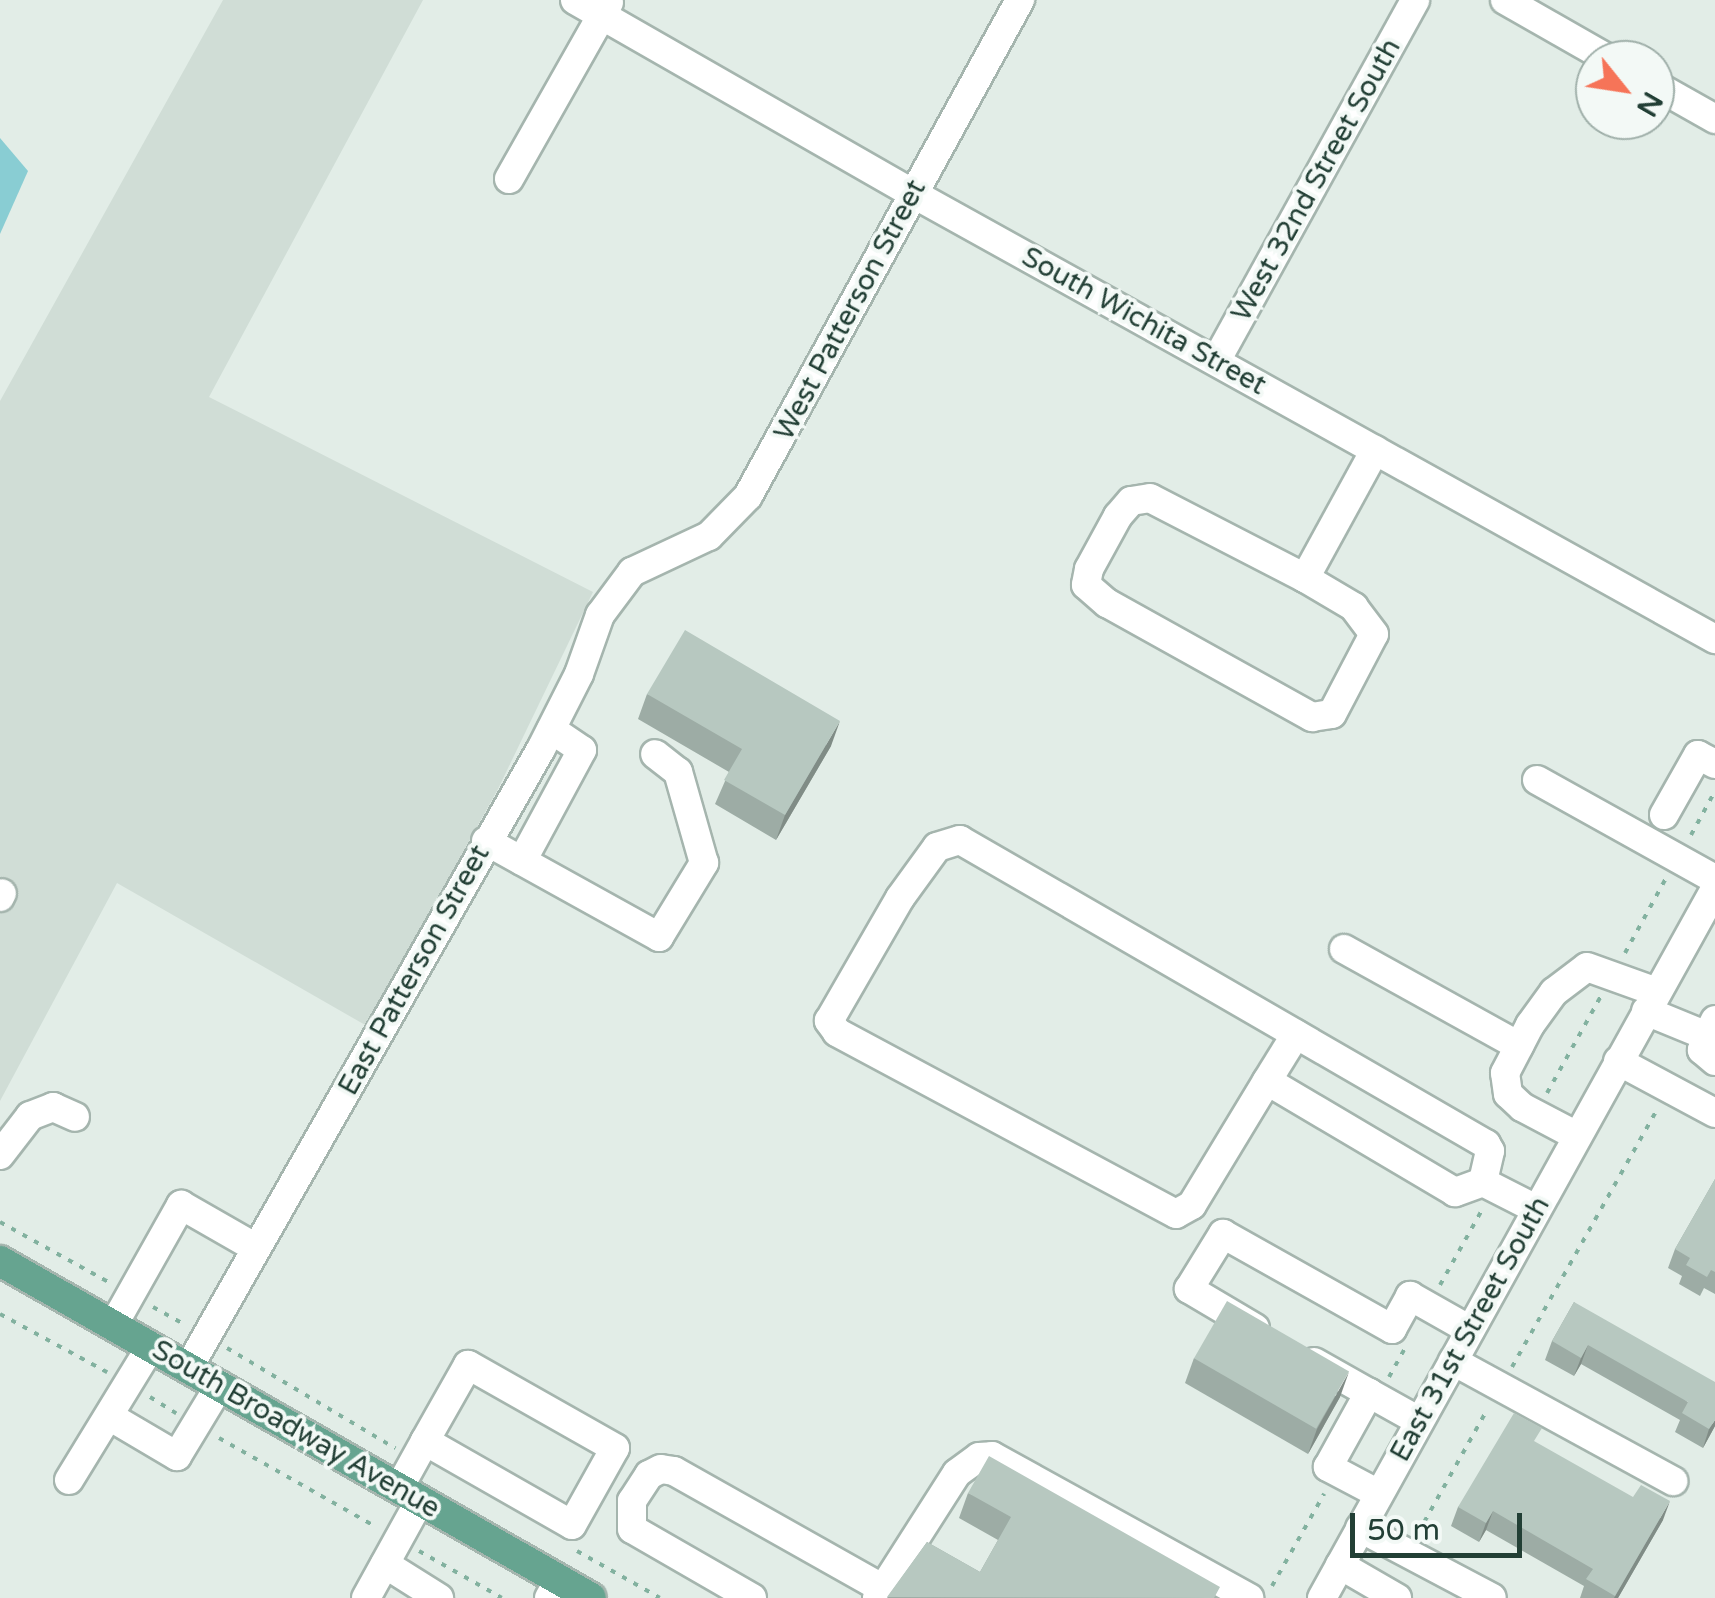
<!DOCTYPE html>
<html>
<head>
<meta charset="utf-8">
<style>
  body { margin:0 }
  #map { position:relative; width:1715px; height:1598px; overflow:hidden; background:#e2ede7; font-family:"Varela Round",sans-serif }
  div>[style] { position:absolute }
  .built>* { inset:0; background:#d0ddd6 }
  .water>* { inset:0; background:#89cdd3 }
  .path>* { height:4px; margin-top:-2px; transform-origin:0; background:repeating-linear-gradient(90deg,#82b19f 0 5px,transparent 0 13px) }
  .roads { filter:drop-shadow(2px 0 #a5b5ae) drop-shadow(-2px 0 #a5b5ae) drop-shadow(0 2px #a5b5ae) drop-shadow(0 -2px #a5b5ae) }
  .minor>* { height:28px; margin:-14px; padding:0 14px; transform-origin:14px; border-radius:14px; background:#fff }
  .major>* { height:30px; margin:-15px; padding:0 15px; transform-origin:15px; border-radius:15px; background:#66a490 }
  .wall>* { inset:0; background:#9daca5 }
  .shaded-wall>* { inset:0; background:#808c86 }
  .building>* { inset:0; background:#b7c8c0; transform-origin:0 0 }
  span { translate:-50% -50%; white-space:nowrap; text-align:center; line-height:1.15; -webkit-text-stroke:8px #f3f9f6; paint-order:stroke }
  .street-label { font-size:28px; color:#223f35 }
  .north { position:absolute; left:1575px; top:40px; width:100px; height:100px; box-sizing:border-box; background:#f3f9f6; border:2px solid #9fafa9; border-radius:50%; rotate:120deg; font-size:28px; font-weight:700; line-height:40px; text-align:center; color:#223f35 }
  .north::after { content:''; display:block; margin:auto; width:35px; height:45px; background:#f67458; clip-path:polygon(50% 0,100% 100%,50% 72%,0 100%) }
  .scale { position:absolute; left:1350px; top:1513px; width:172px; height:45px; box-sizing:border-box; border:5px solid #223f35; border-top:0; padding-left:12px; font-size:30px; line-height:35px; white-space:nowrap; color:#223f35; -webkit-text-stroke:8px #f3f9f6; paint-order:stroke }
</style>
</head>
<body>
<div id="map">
  <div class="built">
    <div style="clip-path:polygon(223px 0,423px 0,209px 397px,593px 592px,498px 789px,367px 1026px,117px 883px,0 1101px,0 401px)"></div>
  </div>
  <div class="water">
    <div style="clip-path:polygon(0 138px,28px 171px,0 234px)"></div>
  </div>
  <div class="path">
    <div style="left:1691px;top:835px;width:50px;rotate:-61.4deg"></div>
    <div style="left:1625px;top:953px;width:85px;rotate:-61.3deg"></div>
    <div style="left:1547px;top:1093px;width:111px;rotate:-60.9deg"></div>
    <div style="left:0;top:1222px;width:126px;rotate:29deg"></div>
    <div style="left:1440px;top:1285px;width:86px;rotate:-60.8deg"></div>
    <div style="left:153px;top:1307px;width:35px;rotate:29deg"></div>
    <div style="left:0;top:1314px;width:122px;rotate:28.5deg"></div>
    <div style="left:227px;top:1348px;width:196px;rotate:30.8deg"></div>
    <div style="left:1512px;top:1367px;width:295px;rotate:-60.6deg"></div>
    <div style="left:1389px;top:1377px;width:31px;rotate:-61deg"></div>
    <div style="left:150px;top:1397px;width:31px;rotate:32deg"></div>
    <div style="left:219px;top:1438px;width:180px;rotate:29.5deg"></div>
    <div style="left:1418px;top:1533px;width:141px;rotate:-60.7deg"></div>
    <div style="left:419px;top:1551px;width:95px;rotate:29.5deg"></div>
    <div style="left:577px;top:1551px;width:95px;rotate:29.5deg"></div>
    <div style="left:1272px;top:1586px;width:106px;rotate:-60.5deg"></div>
  </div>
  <div class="roads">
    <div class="minor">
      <div style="left:575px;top:0;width:388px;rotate:29.8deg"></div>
      <div style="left:912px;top:193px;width:919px;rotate:29.05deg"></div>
      <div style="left:1505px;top:0;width:121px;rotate:29.7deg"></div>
      <div style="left:1655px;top:85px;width:69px;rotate:29.5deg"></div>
      <div style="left:509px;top:179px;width:203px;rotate:-60.5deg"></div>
      <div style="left:1216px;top:361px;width:412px;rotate:-61.1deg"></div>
      <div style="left:1305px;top:578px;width:174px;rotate:-152.7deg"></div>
      <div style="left:1150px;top:498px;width:19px;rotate:171deg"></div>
      <div style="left:1131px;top:501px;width:20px;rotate:131deg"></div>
      <div style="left:1118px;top:516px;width:60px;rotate:118.7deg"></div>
      <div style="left:1089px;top:569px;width:16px;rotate:101deg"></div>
      <div style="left:1086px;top:585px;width:28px;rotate:41deg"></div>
      <div style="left:1107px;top:603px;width:235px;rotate:29.1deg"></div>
      <div style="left:1312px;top:717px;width:20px;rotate:-9deg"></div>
      <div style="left:1332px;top:714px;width:90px;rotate:-62.3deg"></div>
      <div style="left:1374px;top:634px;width:34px;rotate:-127deg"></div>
      <div style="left:1354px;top:607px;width:57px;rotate:-149.4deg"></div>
      <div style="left:1305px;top:578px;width:146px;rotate:-61.3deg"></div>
      <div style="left:1537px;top:780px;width:204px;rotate:29.1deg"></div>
      <div style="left:1664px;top:815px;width:69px;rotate:-60.5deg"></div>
      <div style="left:1698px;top:755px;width:19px;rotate:28deg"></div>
      <div style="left:486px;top:841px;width:198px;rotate:29deg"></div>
      <div style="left:659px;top:937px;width:87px;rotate:-58.7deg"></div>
      <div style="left:704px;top:863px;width:95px;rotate:-105.9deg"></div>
      <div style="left:678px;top:772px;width:29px;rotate:-142deg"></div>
      <div style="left:522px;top:861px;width:126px;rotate:-61.6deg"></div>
      <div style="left:582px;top:750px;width:37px;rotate:-146deg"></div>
      <div style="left:0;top:897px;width:4px;rotate:-63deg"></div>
      <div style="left:1344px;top:949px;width:200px;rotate:29deg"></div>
      <div style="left:1646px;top:1011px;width:66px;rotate:22.3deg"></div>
      <div style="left:1707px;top:1036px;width:18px;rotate:-63deg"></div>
      <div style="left:1707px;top:1036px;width:15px;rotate:110deg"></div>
      <div style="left:1702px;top:1050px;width:17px;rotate:40deg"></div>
      <div style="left:1618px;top:1061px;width:110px;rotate:28.2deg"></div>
      <div style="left:1267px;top:1081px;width:55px;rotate:-58.3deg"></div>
      <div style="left:1577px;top:1136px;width:62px;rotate:-152.2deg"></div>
      <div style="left:1522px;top:1107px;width:19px;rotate:-137deg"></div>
      <div style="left:1508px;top:1094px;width:21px;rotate:-98deg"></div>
      <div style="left:1505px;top:1073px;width:54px;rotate:-62.5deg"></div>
      <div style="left:1530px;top:1025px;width:41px;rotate:-54deg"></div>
      <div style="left:1554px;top:992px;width:41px;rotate:-37.1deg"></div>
      <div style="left:1587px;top:967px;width:74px;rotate:19.7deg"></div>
      <div style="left:0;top:1155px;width:49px;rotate:-52.4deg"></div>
      <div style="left:30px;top:1116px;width:25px;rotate:-21deg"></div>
      <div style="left:53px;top:1107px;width:24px;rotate:24deg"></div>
      <div style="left:1483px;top:1182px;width:30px;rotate:160deg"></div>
      <div style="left:1455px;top:1192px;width:218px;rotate:-149.4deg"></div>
      <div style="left:1267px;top:1081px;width:145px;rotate:121.2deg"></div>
      <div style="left:1192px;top:1205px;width:18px;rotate:151deg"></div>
      <div style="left:1176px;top:1214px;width:385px;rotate:-151.8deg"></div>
      <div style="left:837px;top:1032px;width:14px;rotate:-126deg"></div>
      <div style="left:829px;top:1021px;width:142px;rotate:-60deg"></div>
      <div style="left:900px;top:898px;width:63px;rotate:-54deg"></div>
      <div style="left:937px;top:847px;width:24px;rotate:-17deg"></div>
      <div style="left:960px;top:840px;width:608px;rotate:30.03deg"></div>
      <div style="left:1486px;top:1144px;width:8px;rotate:60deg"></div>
      <div style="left:1490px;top:1151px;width:32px;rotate:103deg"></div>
      <div style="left:1483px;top:1182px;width:59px;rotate:27deg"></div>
      <div style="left:114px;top:1324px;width:137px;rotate:-60.6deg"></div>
      <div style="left:181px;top:1205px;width:86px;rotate:29.8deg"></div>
      <div style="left:1255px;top:1328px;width:77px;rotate:-149.4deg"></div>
      <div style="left:1189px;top:1289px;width:65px;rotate:-58.3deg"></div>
      <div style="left:1223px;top:1234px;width:194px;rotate:29.3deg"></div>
      <div style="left:1392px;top:1329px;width:38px;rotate:-61deg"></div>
      <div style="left:1410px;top:1296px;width:69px;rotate:29.5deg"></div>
      <div style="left:1453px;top:1361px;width:251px;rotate:28.6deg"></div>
      <div style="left:1314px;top:1362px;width:63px;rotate:29.4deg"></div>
      <div style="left:189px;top:1367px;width:711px;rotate:-60.34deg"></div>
      <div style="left:541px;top:749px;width:84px;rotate:-63.1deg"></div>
      <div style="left:579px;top:674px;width:63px;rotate:-70.4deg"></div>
      <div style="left:600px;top:615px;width:54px;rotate:-53.3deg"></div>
      <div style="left:632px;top:572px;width:85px;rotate:-25.1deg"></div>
      <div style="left:709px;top:536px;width:56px;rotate:-45.7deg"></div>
      <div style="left:748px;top:496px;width:566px;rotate:-61.26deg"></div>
      <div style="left:109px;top:1416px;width:79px;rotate:30.5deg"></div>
      <div style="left:177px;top:1456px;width:83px;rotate:-58.8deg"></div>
      <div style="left:69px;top:1480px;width:157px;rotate:-58.5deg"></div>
      <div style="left:399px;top:1488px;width:54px;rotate:-61deg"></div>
      <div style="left:425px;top:1441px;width:169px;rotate:29.7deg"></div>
      <div style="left:572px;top:1525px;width:88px;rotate:-60.8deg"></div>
      <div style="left:615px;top:1448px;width:169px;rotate:-150.5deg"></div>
      <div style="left:468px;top:1365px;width:87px;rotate:119.5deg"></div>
      <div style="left:1379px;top:1494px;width:58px;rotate:-152.1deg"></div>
      <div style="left:1328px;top:1467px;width:85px;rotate:-61deg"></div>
      <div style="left:1369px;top:1393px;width:57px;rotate:29.2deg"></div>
      <div style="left:1360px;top:1528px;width:149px;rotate:27.9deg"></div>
      <div style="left:385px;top:1564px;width:64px;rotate:32.2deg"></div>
      <div style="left:1340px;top:1565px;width:66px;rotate:30.1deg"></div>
      <div style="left:366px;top:1598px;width:112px;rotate:-61.1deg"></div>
      <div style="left:549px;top:1598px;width:21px;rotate:-61deg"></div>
      <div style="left:752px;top:1598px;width:138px;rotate:-150.1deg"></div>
      <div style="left:632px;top:1529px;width:28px;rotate:-90deg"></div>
      <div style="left:632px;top:1501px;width:31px;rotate:-57deg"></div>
      <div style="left:649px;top:1475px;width:13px;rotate:-27deg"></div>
      <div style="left:661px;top:1469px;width:13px;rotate:9deg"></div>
      <div style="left:674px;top:1471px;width:240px;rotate:29.4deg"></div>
      <div style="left:877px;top:1598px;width:148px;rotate:-57.4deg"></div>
      <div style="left:957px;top:1473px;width:27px;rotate:-36deg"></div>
      <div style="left:979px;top:1457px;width:13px;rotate:-4deg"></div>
      <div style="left:992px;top:1456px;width:294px;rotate:28.9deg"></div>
      <div style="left:1322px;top:1598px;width:811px;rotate:-61deg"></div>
    </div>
    <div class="major">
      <div style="left:0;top:1261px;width:680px;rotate:29.69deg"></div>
    </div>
  </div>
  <div class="wall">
    <div style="clip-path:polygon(647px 694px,831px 746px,776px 840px,715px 804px,729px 772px,638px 719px)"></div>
    <div style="clip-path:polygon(1715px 1179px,1715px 1294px,1704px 1288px,1700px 1296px,1679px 1284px,1682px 1276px,1668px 1268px,1675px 1249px)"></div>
    <div style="clip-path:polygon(1574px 1302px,1715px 1426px,1703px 1448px,1675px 1432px,1680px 1420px,1581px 1364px,1574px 1376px,1545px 1360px,1552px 1341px)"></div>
    <div style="clip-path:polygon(1194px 1358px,1340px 1397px,1308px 1454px,1185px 1383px)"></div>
    <div style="clip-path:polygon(1536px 1443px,1663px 1520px,1618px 1598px,1580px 1598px,1584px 1586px,1486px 1530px,1479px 1542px,1451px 1526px,1458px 1507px)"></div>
    <div style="clip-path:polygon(968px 1493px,1216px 1598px,887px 1598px,927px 1542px,980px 1572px,998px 1540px,959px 1518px)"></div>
  </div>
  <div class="shaded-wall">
    <div style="clip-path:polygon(840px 721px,831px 746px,776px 840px,785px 815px)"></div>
    <div style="clip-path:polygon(1588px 1345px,1581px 1364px,1574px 1376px,1581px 1358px)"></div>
    <div style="clip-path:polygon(1349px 1372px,1340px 1397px,1308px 1454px,1317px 1429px)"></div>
    <div style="clip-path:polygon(1715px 1420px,1715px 1426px,1703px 1448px,1709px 1429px)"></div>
    <div style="clip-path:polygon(1670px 1501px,1663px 1520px,1618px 1598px,1614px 1598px)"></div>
    <div style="clip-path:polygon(1493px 1511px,1486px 1530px,1479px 1542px,1486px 1523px)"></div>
  </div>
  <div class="building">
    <div style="clip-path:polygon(685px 630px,840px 721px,785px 815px,724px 780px,742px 749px,647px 694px)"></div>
    <div style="clip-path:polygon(1715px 1179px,1715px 1272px,1711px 1270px,1707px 1277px,1686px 1265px,1690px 1258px,1675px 1249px)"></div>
    <div style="left:1227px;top:1301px;width:141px;height:66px;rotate:30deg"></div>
    <div style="clip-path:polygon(1574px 1302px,1715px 1382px,1715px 1420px,1709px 1429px,1682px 1413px,1688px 1402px,1588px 1345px,1581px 1358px,1552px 1341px)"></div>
    <div style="clip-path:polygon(1514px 1413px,1542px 1428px,1534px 1441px,1633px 1497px,1641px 1485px,1670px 1501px,1615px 1596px,1586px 1579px,1593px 1569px,1493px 1511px,1486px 1523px,1458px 1507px)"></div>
    <div style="clip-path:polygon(989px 1456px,1220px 1587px,1214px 1598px,887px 1597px,927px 1542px,980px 1572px,1011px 1517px,968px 1493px)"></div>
  </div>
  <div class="street-label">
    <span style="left:1316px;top:180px;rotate:-61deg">West 32nd Street South</span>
    <span style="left:850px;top:310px;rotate:-62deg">West Patterson Street</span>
    <span style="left:1144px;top:321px;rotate:29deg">South Wichita Street</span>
    <span style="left:414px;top:970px;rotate:-61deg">East Patterson Street</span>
    <span style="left:1470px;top:1329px;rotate:-61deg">East 31st Street South</span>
    <span style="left:296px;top:1429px;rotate:30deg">South Broadway Avenue</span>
  </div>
  <div class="north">N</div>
  <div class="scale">50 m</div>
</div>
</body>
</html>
